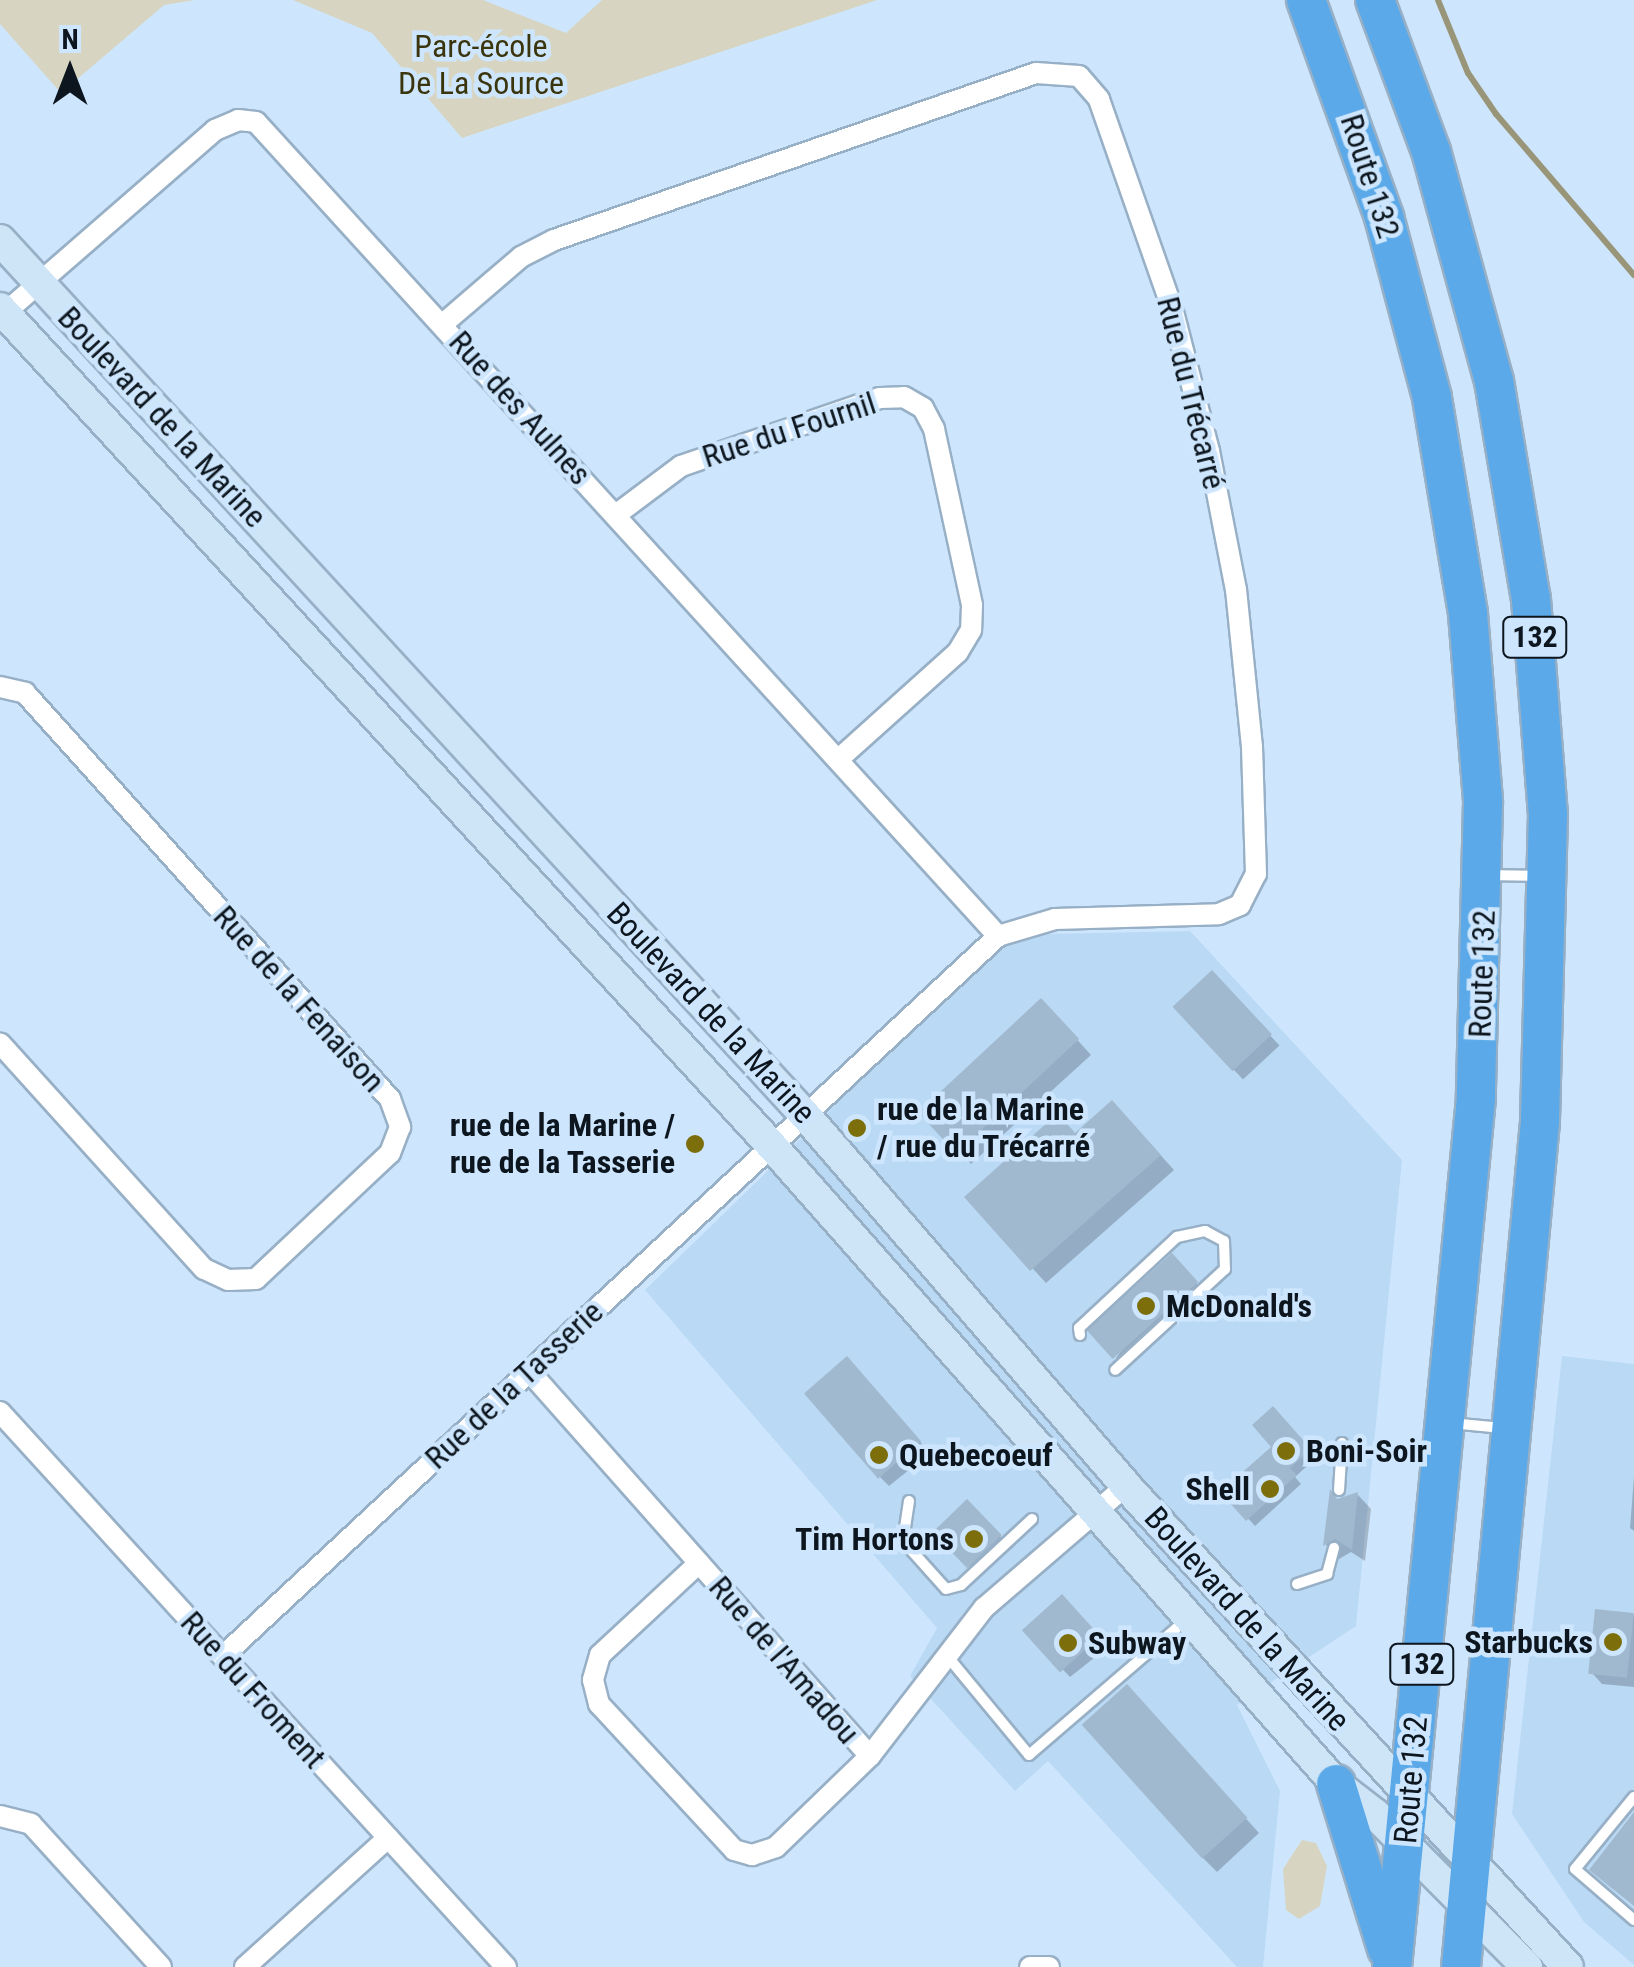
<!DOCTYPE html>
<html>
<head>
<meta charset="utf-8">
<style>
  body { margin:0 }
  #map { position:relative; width:1634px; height:1967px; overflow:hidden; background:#cde6fd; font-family:"Roboto Condensed",sans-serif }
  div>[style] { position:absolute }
  .built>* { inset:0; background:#bad9f5 }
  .green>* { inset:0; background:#d7d5c1 }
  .shadow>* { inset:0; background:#0003; transform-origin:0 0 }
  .stream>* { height:6px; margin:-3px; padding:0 3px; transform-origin:3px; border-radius:3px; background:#999578 }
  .building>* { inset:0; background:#a1b9cf; transform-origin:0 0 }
  .roads { filter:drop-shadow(2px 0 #98b0c6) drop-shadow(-2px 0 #98b0c6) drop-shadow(0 2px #98b0c6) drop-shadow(0 -2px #98b0c6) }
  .lane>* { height:10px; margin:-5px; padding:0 5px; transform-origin:5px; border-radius:5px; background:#fff }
  .street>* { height:20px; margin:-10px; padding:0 10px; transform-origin:10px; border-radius:10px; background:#fff }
  .secondary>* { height:30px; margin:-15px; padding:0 15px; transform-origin:15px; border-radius:15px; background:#cee5f8 }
  .highway>* { height:38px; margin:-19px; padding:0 19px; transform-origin:19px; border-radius:19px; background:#5ba9e8 }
  .dots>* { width:28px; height:28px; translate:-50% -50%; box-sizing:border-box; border:5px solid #cde6fd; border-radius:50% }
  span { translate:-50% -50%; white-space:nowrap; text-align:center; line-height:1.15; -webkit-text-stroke:9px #cde6fd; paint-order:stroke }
  .shield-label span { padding:2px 8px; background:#cde6fd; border:2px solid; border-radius:8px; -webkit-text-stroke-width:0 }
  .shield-label { font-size:30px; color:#0d161e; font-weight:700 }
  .park-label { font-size:32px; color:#3b350e }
  .street-label { font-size:32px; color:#0d161e }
  .poi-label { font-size:32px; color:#0d161e; font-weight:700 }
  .left { translate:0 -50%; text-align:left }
  .right { translate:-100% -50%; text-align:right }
  .north { position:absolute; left:20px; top:20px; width:100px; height:100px; -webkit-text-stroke:8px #cde6fd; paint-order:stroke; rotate:0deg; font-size:28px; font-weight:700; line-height:40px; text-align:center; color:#0d161e }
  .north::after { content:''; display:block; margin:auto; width:35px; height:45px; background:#0d161e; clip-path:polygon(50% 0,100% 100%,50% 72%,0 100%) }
</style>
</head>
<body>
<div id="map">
  <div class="built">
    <div style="clip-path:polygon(1190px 931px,1402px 1160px,1356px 1626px,1237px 1705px,1280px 1791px,1263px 1967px,1237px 1967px,1048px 1761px,1015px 1791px,910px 1676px,937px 1628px,645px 1290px,997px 948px,1048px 934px)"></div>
    <div style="clip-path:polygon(1562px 1356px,1634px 1364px,1634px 1965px,1584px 1922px,1512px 1814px)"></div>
  </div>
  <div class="green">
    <div style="clip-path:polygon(0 0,195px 0,164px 5px,61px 93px,0 24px)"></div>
    <div style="clip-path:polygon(293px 0,483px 0,566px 33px,602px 0,877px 0,462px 138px,372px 33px)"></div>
    <div style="clip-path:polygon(1302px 1840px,1316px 1843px,1327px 1866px,1320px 1906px,1299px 1919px,1286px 1910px,1283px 1869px)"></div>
  </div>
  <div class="shadow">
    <div style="left:1212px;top:973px;width:99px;height:50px;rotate:47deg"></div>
    <div style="clip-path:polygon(1055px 1015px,1091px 1055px,971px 1164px,921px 1111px)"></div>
    <div style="clip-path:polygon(1126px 1117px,1174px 1170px,1046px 1283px,967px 1197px,1076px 1136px)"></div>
    <div style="clip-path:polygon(1182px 1267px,1206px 1294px,1126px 1368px,1116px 1358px)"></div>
    <div style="clip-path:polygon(857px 1370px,930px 1453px,889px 1486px,879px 1476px)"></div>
    <div style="clip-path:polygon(1273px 1410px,1316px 1458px,1295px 1477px,1301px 1484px,1255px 1526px,1224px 1492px,1274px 1447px)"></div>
    <div style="clip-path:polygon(1634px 1477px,1634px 1531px,1630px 1528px)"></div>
    <div style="clip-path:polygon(1332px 1494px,1338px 1501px,1358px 1495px,1371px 1509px,1365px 1561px,1351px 1552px,1339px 1559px,1326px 1545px)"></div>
    <div style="left:967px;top:1502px;width:62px;height:43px;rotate:46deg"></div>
    <div style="clip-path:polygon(1072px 1608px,1108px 1647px,1070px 1677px,1025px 1630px)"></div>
    <div style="clip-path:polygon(1598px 1612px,1634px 1615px,1634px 1687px,1602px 1684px,1592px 1673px)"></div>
    <div style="clip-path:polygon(1140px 1701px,1259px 1833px,1217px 1872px,1203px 1858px)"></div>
  </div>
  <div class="stream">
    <div style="left:1438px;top:0;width:79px;rotate:67.7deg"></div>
    <div style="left:1468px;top:73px;width:50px;rotate:55.7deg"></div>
    <div style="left:1496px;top:114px;width:212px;rotate:49.4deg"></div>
  </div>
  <div class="building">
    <div style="left:1212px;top:970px;width:88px;height:54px;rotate:47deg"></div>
    <div style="left:1041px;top:998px;width:56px;height:168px;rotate:47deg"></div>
    <div style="clip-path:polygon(1112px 1100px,1161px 1155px,1030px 1271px,964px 1197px,1058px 1113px,1075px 1133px)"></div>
    <div style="left:1172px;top:1253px;width:39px;height:115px;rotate:48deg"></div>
    <div style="left:847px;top:1356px;width:113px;height:57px;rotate:49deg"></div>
    <div style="clip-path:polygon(1273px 1406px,1311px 1449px,1290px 1468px,1297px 1475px,1246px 1521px,1220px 1492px,1271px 1447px,1252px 1425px)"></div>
    <div style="clip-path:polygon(1330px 1489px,1337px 1499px,1358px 1492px,1352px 1550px,1335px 1539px,1323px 1546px)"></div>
    <div style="left:967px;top:1499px;width:50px;height:48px;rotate:46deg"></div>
    <div style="left:1062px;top:1594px;width:57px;height:54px;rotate:48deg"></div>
    <div style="left:1595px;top:1609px;width:39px;height:65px;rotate:6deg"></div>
    <div style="left:1127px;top:1684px;width:180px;height:61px;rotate:48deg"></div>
    <div style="clip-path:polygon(1634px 1812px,1634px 1906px,1589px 1870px)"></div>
  </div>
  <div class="roads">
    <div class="lane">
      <div style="left:1491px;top:875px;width:48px;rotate:1.2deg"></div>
      <div style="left:1080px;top:1335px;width:7px;rotate:-98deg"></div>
      <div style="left:1079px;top:1328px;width:134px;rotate:-42.9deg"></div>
      <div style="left:1177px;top:1237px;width:29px;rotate:-12deg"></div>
      <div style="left:1205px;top:1231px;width:21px;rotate:28deg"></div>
      <div style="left:1224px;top:1241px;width:28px;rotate:88deg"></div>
      <div style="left:1225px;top:1269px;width:149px;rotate:137.4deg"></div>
      <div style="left:1450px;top:1423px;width:53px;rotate:5.4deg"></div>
      <div style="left:1339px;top:1490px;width:47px;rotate:-86.3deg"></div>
      <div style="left:909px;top:1501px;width:40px;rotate:98.5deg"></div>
      <div style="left:903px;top:1541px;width:64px;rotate:48.1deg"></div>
      <div style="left:946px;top:1589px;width:16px;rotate:-15deg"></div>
      <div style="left:961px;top:1585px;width:97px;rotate:-42.9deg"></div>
      <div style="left:1297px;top:1584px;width:32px;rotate:-18deg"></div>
      <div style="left:1327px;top:1574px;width:27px;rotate:-75deg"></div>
      <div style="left:948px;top:1657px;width:127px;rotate:50.4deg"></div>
      <div style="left:1029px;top:1755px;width:210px;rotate:-40.7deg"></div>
      <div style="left:1634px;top:1797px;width:93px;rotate:129.3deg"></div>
      <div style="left:1575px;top:1869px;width:78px;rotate:40.8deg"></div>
    </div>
    <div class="street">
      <div style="left:0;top:317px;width:285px;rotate:-41deg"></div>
      <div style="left:215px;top:130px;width:25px;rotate:-23deg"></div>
      <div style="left:238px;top:120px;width:18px;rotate:6deg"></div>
      <div style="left:256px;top:122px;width:1101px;rotate:47.65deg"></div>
      <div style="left:617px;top:514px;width:80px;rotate:-36.9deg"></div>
      <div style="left:681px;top:466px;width:210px;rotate:-18.9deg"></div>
      <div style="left:880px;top:398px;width:24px;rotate:-2deg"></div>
      <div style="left:904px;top:397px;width:22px;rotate:30deg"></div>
      <div style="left:923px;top:408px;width:24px;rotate:62deg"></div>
      <div style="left:934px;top:429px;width:180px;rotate:77.8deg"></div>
      <div style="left:972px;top:605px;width:25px;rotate:92deg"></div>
      <div style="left:971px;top:630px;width:26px;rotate:121deg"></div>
      <div style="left:958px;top:652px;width:157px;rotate:138.1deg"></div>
      <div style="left:0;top:687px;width:26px;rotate:13deg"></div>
      <div style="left:25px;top:693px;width:546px;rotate:48.04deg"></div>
      <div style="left:390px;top:1099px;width:30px;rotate:70deg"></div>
      <div style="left:400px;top:1127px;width:28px;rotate:111deg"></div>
      <div style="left:390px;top:1153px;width:184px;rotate:136.8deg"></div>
      <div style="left:256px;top:1279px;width:28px;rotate:178deg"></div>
      <div style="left:228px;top:1280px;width:26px;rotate:-155deg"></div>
      <div style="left:204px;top:1269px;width:304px;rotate:-132.1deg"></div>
      <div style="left:529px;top:1371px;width:514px;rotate:48.47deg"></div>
      <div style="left:0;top:1412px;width:751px;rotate:47.64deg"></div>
      <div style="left:699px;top:1563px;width:135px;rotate:137.1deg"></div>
      <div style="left:600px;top:1655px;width:26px;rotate:106deg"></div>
      <div style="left:593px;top:1680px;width:25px;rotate:76deg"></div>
      <div style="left:599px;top:1704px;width:199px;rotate:47.2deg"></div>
      <div style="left:734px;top:1850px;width:19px;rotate:16deg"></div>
      <div style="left:752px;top:1855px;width:25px;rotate:-18deg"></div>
      <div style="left:776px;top:1847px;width:131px;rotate:-44.1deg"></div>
      <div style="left:870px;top:1756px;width:187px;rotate:-52.4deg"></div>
      <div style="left:984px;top:1608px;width:187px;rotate:-40.7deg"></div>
      <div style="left:223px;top:1656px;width:1058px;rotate:-42.89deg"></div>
      <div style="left:998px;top:936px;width:59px;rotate:-16.6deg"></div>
      <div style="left:1055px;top:919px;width:164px;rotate:-1.7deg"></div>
      <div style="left:1219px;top:914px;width:23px;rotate:-23deg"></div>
      <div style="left:1240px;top:905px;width:35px;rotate:-63deg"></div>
      <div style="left:1256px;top:874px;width:127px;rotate:-91.8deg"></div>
      <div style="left:1252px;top:747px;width:158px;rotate:-95.8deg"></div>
      <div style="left:1236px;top:590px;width:142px;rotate:-101deg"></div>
      <div style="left:1209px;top:451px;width:148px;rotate:-104.5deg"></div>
      <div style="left:1172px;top:308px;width:221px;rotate:-109.3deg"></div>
      <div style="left:1099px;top:99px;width:30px;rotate:-131deg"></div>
      <div style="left:1079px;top:76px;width:43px;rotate:-176deg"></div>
      <div style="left:1036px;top:73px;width:510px;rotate:160.89deg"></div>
      <div style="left:554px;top:240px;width:37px;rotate:153deg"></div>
      <div style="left:521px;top:257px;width:101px;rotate:139.4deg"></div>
      <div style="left:0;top:1816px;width:32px;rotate:14deg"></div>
      <div style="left:31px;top:1824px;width:193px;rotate:47.7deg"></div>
      <div style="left:245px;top:1967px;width:193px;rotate:-42.1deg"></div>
      <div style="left:1030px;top:1967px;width:19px"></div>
    </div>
    <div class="secondary">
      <div style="left:0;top:240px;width:1189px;rotate:47.39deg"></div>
      <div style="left:805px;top:1115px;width:491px;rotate:49.1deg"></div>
      <div style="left:1126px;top:1486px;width:653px;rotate:47.42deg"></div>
      <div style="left:0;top:308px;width:1139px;rotate:47.35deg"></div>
      <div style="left:772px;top:1146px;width:852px;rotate:48.52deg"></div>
      <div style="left:1336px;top:1784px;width:49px;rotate:37.6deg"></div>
      <div style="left:1375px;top:1814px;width:216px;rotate:45.2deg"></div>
    </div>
    <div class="highway">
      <div style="left:1306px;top:0;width:231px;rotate:70.2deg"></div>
      <div style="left:1384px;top:217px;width:187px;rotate:75.1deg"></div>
      <div style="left:1432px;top:398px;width:219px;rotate:80.5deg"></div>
      <div style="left:1468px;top:614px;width:189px;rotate:85.4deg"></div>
      <div style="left:1483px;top:802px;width:296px;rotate:91.4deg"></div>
      <div style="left:1476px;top:1098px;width:873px;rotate:95.52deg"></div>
      <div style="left:1375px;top:0;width:161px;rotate:69.7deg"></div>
      <div style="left:1431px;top:151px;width:238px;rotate:74.7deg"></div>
      <div style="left:1494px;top:381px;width:221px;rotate:80.4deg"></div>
      <div style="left:1531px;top:599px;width:216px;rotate:85.5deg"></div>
      <div style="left:1548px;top:814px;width:308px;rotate:91.5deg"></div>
      <div style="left:1540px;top:1122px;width:849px;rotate:95.34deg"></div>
      <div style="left:1336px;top:1784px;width:173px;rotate:72.8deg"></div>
    </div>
  </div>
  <div class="dots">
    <div style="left:857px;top:1128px;background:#7b6e0b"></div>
    <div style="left:695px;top:1144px;background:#7b6e0b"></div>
    <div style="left:1146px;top:1306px;background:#7b6e0b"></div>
    <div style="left:1286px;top:1451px;background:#7b6e0b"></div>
    <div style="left:879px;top:1455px;background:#7b6e0b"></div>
    <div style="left:1270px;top:1489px;background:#7b6e0b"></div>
    <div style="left:974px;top:1539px;background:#7b6e0b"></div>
    <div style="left:1613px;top:1642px;background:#7b6e0b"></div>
    <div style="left:1068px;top:1643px;background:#7b6e0b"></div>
  </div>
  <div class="shield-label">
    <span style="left:1535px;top:637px">132</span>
    <span style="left:1422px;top:1664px">132</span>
  </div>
  <div class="park-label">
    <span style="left:481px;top:65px">Parc-école<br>De La Source</span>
  </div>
  <div class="street-label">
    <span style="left:1370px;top:176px;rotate:72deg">Route 132</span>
    <span style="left:1191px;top:393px;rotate:76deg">Rue du Trécarré</span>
    <span style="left:520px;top:408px;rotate:48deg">Rue des Aulnes</span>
    <span style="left:162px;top:417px;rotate:47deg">Boulevard de la Marine</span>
    <span style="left:789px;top:430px;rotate:-18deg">Rue du Fournil</span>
    <span style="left:1482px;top:974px;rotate:-88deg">Route 132</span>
    <span style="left:299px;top:999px;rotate:48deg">Rue de la Fenaison</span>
    <span style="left:711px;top:1013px;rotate:47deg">Boulevard de la Marine</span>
    <span style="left:514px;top:1385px;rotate:-43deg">Rue de la Tasserie</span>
    <span style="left:1247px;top:1619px;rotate:48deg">Boulevard de la Marine</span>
    <span style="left:784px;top:1660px;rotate:49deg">Rue de l'Amadou</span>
    <span style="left:253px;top:1690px;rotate:48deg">Rue du Froment</span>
    <span style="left:1411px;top:1780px;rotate:-85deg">Route 132</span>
  </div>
  <div class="poi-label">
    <span class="left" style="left:877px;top:1128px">rue de la Marine<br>/ rue du Trécarré</span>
    <span class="right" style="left:675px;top:1144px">rue de la Marine /<br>rue de la Tasserie</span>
    <span class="left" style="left:1166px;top:1306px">McDonald's</span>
    <span class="left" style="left:1306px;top:1451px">Boni-Soir</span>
    <span class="left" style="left:899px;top:1455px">Quebecoeuf</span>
    <span class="right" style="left:1250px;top:1489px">Shell</span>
    <span class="right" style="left:954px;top:1539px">Tim Hortons</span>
    <span class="right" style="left:1593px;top:1642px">Starbucks</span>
    <span class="left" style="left:1088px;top:1643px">Subway</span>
  </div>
  <div class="north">N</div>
</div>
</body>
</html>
